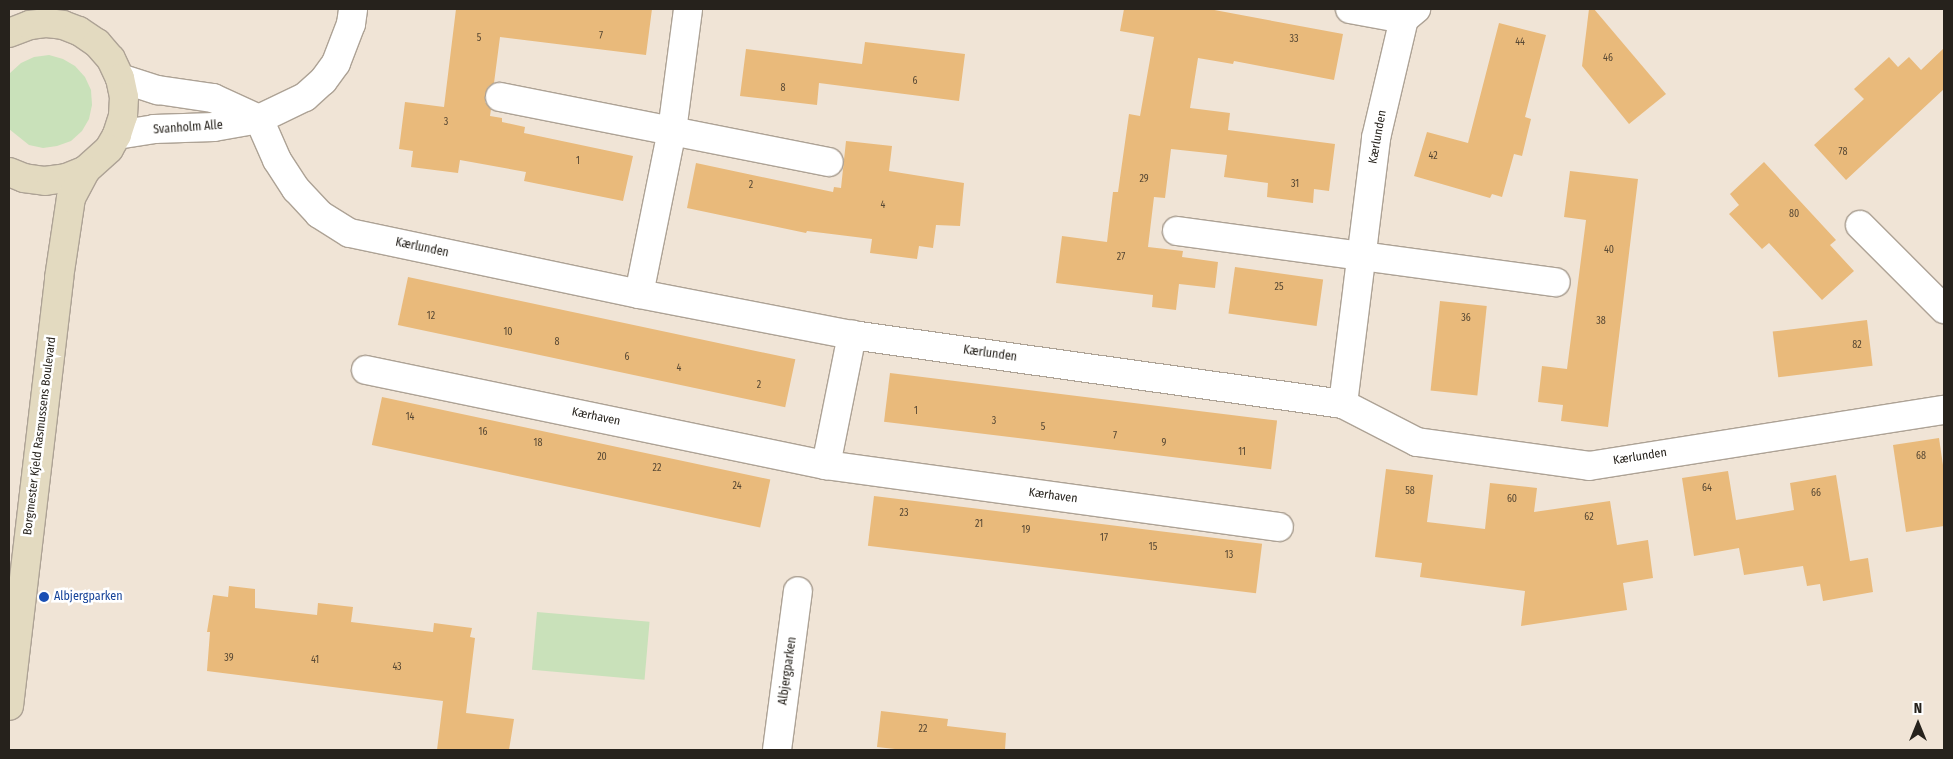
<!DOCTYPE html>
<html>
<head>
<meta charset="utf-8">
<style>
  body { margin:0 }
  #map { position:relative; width:1953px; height:759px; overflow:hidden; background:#f0e4d6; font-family:"Fira Sans Condensed",sans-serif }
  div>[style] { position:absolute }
  .green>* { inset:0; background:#c9e1ba; transform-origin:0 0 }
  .building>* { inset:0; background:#e9ba7b; transform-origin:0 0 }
  .roads { filter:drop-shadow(1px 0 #ada295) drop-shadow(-1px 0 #ada295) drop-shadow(0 1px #ada295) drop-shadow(0 -1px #ada295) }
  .street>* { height:28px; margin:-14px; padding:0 14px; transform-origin:14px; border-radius:14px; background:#fff }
  .secondary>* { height:28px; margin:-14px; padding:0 14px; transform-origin:14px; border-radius:14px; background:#e3dac0 }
  .dots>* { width:14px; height:14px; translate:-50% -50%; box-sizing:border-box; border:2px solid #fff; border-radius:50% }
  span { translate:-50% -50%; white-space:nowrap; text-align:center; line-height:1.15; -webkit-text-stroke:5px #fff; paint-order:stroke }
  .number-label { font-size:10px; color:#574834 }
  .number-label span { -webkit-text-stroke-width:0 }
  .street-label { font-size:12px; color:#26221c }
  .transit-label { font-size:12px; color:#164399 }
  .left { translate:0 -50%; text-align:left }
  .frame { position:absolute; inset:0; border:10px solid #26221c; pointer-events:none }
  .north { position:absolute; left:1893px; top:699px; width:50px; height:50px; -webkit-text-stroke:4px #fff; paint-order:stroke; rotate:0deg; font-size:14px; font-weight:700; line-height:20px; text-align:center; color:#26221c }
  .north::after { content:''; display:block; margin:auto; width:18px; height:22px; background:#26221c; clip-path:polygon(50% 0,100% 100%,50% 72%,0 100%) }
</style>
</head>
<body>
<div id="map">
  <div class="green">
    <div style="clip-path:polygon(49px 55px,63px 59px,75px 66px,85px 77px,91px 90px,92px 105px,89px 119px,82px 131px,71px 141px,57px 146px,43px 148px,29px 145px,9px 129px,9px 74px,21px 63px,34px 57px)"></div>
    <div style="left:537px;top:612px;width:113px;height:58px;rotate:5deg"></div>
  </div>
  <div class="building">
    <div style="clip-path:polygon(456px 9px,652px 9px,646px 55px,500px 37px,494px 83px,488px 87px,485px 94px,485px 102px,491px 109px,490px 116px,502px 118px,502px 122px,525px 127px,524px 133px,633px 156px,623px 201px,524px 181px,526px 172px,460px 160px,458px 173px,411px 167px,413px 151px,399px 149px,405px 102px,444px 107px)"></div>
    <div style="clip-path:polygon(1124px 9px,1209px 9px,1343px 34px,1334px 80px,1234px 61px,1233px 64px,1198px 58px,1190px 108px,1230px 113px,1228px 130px,1335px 144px,1329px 191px,1314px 189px,1313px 203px,1267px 197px,1268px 183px,1224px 177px,1227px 155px,1171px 149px,1165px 198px,1154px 197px,1148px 247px,1183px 251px,1182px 257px,1218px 262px,1215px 288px,1179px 284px,1176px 310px,1152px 307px,1153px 295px,1056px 283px,1062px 236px,1107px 242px,1113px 192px,1118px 192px,1129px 114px,1140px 116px,1154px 37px,1120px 31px)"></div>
    <div style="clip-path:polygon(1589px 9px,1594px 9px,1666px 94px,1629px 124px,1582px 66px)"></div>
    <div style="clip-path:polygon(1499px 23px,1546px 35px,1525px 117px,1531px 119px,1522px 156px,1514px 154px,1502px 197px,1492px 194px,1490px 198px,1414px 176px,1427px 132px,1468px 143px)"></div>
    <div style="clip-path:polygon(865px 42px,965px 54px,959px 101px,819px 83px,817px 105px,740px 96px,746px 49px,862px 64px)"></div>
    <div style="clip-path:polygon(1944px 48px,1944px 89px,1846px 180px,1814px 145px,1864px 99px,1854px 89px,1889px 57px,1898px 67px,1909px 57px,1921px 70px)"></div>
    <div style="clip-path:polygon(846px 141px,892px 146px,889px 171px,964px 183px,960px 226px,936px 225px,933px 248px,919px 246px,917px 259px,870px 253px,872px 239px,807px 231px,806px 233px,687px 208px,696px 163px,833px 192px,834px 187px,841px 188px)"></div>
    <div style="clip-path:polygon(1764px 162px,1836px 240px,1830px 245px,1854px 271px,1822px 300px,1769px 243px,1762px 249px,1729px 214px,1739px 205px,1730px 194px)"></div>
    <div style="clip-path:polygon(1570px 171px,1638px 179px,1608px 427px,1561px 421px,1563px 405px,1538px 402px,1542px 366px,1567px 369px,1586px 220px,1564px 217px)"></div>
    <div style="left:1235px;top:267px;width:89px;height:47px;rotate:8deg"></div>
    <div style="left:408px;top:277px;width:396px;height:49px;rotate:12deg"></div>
    <div style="left:1440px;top:301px;width:47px;height:90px;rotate:6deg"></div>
    <div style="left:1867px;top:320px;width:46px;height:95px;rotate:83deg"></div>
    <div style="left:890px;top:373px;width:390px;height:49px;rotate:7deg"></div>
    <div style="left:382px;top:397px;width:397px;height:49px;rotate:12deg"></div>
    <div style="clip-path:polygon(1939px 438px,1944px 472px,1944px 526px,1906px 532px,1893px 445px)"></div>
    <div style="clip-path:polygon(1386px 469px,1433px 475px,1427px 522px,1485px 529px,1490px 483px,1537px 488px,1534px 512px,1610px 501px,1617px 545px,1648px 540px,1653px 578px,1623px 583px,1627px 610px,1521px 626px,1525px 591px,1420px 577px,1422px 563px,1375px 557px)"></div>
    <div style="clip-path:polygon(1728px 471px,1736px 520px,1794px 510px,1790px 483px,1836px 475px,1850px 561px,1868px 558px,1873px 592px,1823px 601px,1820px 584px,1807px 586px,1803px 566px,1744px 575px,1739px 548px,1694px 556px,1682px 478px)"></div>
    <div style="left:874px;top:496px;width:391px;height:50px;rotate:7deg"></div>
    <div style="clip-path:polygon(229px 586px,255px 589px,255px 608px,317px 615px,318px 603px,353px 607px,351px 622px,433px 632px,434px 623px,472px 628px,470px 637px,475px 638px,466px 713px,514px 719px,509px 750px,437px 750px,443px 701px,207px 671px,210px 632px,207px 632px,213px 595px,228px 597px)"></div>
    <div style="clip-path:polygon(881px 711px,948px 719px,947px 726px,1006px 733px,1005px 750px,904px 750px,877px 747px)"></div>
  </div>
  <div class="roads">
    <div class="street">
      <div style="left:1350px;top:9px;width:55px;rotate:10.5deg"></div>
      <div style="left:120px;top:78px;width:40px;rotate:18deg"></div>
      <div style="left:158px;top:90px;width:56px;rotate:8.3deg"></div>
      <div style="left:213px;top:98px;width:51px;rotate:24.5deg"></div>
      <div style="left:500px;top:97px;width:335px;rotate:11.2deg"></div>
      <div style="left:259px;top:119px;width:45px;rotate:66.3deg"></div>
      <div style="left:277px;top:160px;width:35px;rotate:57deg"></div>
      <div style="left:296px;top:189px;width:34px;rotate:47deg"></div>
      <div style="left:319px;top:214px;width:36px;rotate:32deg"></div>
      <div style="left:350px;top:233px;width:295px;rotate:11.9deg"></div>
      <div style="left:639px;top:294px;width:217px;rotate:10.9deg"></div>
      <div style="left:852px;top:335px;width:496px;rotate:8deg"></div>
      <div style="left:1343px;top:404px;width:83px;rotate:27.2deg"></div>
      <div style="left:1417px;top:442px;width:174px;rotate:7.9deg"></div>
      <div style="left:1589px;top:466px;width:359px;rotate:-9deg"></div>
      <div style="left:117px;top:135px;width:37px;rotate:-9deg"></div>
      <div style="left:154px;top:129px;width:60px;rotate:-1.9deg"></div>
      <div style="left:214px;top:127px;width:46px;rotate:-10.1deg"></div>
      <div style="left:259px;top:119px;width:51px;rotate:-25.6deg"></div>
      <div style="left:305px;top:97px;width:24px;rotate:-42deg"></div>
      <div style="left:323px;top:81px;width:22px;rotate:-54deg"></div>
      <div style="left:336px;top:63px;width:42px;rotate:-69deg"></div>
      <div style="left:351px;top:24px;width:15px;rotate:-82deg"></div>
      <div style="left:1860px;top:225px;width:119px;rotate:45deg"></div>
      <div style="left:1177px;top:231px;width:382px;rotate:7.7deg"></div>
      <div style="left:639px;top:294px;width:166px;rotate:-78.6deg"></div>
      <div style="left:672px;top:131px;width:123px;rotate:-82.5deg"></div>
      <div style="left:366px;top:370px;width:470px;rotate:11.7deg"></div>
      <div style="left:826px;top:465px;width:457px;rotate:7.8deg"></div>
      <div style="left:1343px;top:404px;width:268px;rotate:-82.9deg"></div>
      <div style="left:1376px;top:138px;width:122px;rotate:-76.8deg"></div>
      <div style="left:1404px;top:19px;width:16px;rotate:-40deg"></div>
      <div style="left:826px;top:465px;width:133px;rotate:-78.7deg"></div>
      <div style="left:777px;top:750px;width:160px;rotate:-82.5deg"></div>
    </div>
    <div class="secondary">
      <div style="left:9px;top:33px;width:22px;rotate:-21deg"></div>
      <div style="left:30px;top:25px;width:17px;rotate:-7deg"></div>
      <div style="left:47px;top:23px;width:16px;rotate:7deg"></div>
      <div style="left:63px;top:25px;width:17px;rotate:21deg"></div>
      <div style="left:79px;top:31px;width:22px;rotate:34deg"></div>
      <div style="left:97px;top:43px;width:21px;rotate:49deg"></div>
      <div style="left:111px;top:59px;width:21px;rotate:65deg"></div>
      <div style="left:120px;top:78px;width:19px;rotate:78deg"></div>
      <div style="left:124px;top:97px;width:19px;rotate:93deg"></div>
      <div style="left:123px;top:116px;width:20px;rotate:108deg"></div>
      <div style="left:117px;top:135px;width:16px;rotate:120deg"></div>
      <div style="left:109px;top:149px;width:31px;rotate:138deg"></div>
      <div style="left:86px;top:170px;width:22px;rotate:158deg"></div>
      <div style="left:66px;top:178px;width:21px;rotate:172deg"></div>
      <div style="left:45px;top:181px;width:21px;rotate:-172deg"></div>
      <div style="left:24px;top:178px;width:16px;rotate:-158deg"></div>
      <div style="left:9px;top:706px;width:431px;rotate:-83.3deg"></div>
      <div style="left:59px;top:278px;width:81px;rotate:-81.5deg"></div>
      <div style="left:71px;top:198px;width:32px;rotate:-62deg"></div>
    </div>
  </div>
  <div class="dots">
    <div style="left:44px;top:597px;background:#1a4fb4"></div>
  </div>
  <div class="number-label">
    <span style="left:601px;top:37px">7</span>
    <span style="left:479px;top:39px">5</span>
    <span style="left:1294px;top:40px">33</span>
    <span style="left:1520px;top:43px">44</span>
    <span style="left:1608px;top:59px">46</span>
    <span style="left:915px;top:82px">6</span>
    <span style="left:783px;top:89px">8</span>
    <span style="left:446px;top:123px">3</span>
    <span style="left:1843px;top:153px">78</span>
    <span style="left:1433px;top:157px">42</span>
    <span style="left:578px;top:162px">1</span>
    <span style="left:1144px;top:180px">29</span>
    <span style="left:1295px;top:185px">31</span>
    <span style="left:751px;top:186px">2</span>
    <span style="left:883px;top:206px">4</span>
    <span style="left:1794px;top:215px">80</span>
    <span style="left:1609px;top:251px">40</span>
    <span style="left:1121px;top:258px">27</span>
    <span style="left:1279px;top:288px">25</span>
    <span style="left:431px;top:317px">12</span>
    <span style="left:1466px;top:319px">36</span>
    <span style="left:1601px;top:322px">38</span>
    <span style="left:508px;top:333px">10</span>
    <span style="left:557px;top:343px">8</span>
    <span style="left:1857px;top:346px">82</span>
    <span style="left:627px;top:358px">6</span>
    <span style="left:679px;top:369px">4</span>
    <span style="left:759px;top:386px">2</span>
    <span style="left:916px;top:412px">1</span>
    <span style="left:410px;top:418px">14</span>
    <span style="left:994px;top:422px">3</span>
    <span style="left:1043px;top:428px">5</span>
    <span style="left:483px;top:433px">16</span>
    <span style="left:1115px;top:437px">7</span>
    <span style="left:538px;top:444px">18</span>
    <span style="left:1164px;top:444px">9</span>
    <span style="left:1242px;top:453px">11</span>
    <span style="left:1921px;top:457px">68</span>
    <span style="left:602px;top:458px">20</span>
    <span style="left:657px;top:469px">22</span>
    <span style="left:737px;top:487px">24</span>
    <span style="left:1707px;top:489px">64</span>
    <span style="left:1410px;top:492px">58</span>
    <span style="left:1816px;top:494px">66</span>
    <span style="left:1512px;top:500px">60</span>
    <span style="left:904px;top:514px">23</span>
    <span style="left:1589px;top:518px">62</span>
    <span style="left:979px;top:525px">21</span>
    <span style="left:1026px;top:531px">19</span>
    <span style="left:1104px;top:539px">17</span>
    <span style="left:1153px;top:548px">15</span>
    <span style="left:1229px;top:556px">13</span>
    <span style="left:229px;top:659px">39</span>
    <span style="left:315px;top:661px">41</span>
    <span style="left:397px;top:668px">43</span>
    <span style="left:923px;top:730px">22</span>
  </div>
  <div class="street-label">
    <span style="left:188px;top:128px;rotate:-4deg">Svanholm Alle</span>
    <span style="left:1378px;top:137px;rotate:-80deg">Kærlunden</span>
    <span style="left:422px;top:248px;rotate:12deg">Kærlunden</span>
    <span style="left:990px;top:354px;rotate:8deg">Kærlunden</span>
    <span style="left:596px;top:417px;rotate:12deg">Kærhaven</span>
    <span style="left:40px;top:436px;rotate:-83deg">Borgmester Kjeld Rasmussens Boulevard</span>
    <span style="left:1640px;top:457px;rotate:-9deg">Kærlunden</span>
    <span style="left:1053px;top:496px;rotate:8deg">Kærhaven</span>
    <span style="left:788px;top:671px;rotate:-82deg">Albjergparken</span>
  </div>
  <div class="transit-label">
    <span class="left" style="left:54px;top:597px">Albjergparken</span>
  </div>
  <div class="frame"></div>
  <div class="north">N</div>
</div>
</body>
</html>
